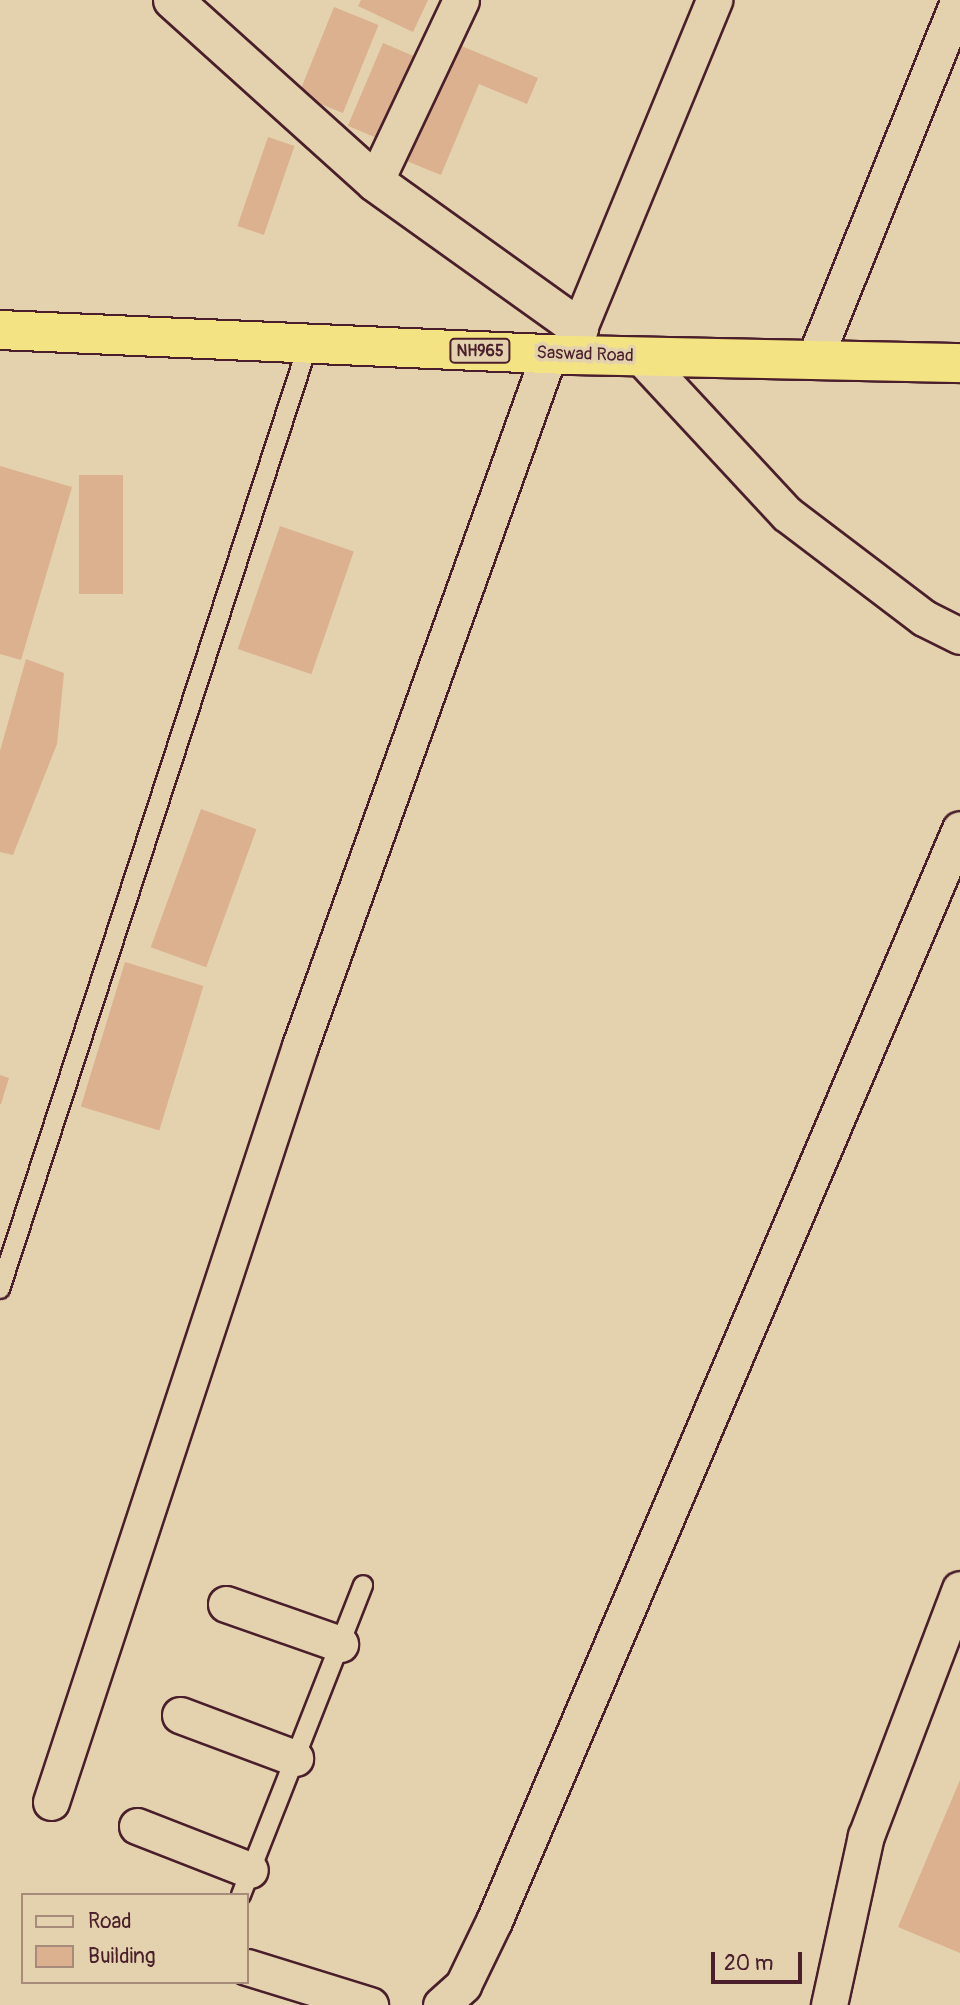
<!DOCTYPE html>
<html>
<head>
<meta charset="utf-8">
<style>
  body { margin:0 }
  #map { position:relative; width:960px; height:2005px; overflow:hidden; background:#e4d2af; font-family:Pangolin,sans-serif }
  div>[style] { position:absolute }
  .building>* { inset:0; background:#dbb18f; transform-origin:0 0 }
  .roads { filter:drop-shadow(2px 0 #4a1f2b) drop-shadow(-2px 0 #4a1f2b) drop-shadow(0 2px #4a1f2b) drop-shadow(0 -2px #4a1f2b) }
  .lane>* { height:18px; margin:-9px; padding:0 9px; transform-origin:9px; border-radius:9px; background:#e4d2af }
  .street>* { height:35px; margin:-17.5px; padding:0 17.5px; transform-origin:17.5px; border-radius:17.5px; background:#e4d2af }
  .secondary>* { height:38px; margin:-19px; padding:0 19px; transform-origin:19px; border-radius:19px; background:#e4d2af }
  .highway>* { height:38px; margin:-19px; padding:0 19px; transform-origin:19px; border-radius:19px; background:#f4e382 }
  span { translate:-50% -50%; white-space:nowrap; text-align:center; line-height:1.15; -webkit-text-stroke:7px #e4d2af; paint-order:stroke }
  .shield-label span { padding:2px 5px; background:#e4d2af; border:2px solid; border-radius:5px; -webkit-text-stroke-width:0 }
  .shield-label { font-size:16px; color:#4a1f2b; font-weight:700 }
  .street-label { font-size:18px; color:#4a1f2b }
  .legend { position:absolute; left:21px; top:1893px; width:228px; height:91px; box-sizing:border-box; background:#e4d2af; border:2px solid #a68a7a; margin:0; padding:9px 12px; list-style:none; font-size:21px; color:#4a1f2b }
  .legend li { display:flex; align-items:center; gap:14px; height:35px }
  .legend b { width:35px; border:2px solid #a68a7a }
  .scale { position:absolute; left:711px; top:1952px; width:91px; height:32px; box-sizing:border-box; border:4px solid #4a1f2b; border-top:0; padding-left:9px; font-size:21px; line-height:24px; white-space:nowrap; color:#4a1f2b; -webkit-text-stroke:5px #e4d2af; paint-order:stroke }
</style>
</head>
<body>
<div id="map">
  <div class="building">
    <div style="clip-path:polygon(361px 0,428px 0,413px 32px,358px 6px)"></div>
    <div style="left:334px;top:7px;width:48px;height:95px;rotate:22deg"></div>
    <div style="clip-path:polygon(447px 40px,538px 78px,527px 104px,479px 84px,441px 175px,399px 158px)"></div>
    <div style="left:383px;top:43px;width:48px;height:90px;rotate:23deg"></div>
    <div style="left:268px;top:137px;width:28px;height:94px;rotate:19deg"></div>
    <div style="clip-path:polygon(0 466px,72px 487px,21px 660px,0 654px)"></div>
    <div style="left:79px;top:475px;width:44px;height:119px"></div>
    <div style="left:280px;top:526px;width:78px;height:130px;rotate:19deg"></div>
    <div style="clip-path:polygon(26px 659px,64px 673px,57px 744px,13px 855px,0 852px,0 751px)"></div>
    <div style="left:201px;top:809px;width:59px;height:147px;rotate:20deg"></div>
    <div style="left:125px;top:962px;width:82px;height:151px;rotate:17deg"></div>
    <div style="clip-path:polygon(0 1075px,9px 1078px,1px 1104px,0 1104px)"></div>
    <div style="clip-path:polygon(960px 1780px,960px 1953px,898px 1927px)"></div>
  </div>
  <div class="roads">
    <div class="lane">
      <div style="left:0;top:1289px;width:993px;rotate:-71.93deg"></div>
      <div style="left:241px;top:1895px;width:333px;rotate:-68.5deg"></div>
    </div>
    <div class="street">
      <div style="left:375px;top:182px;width:201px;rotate:-64.7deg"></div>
      <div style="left:579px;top:328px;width:355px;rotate:-67.6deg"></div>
      <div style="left:641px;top:357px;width:214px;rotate:47.1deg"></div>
      <div style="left:787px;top:514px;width:172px;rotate:37.2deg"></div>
      <div style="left:924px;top:618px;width:40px;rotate:26.6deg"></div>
      <div style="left:814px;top:360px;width:388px;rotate:-68.1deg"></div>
      <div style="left:226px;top:1604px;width:121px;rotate:19.3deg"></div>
      <div style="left:180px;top:1715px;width:123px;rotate:20.5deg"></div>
      <div style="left:51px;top:1802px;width:796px;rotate:-71.77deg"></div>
      <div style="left:300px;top:1046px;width:735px;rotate:-70.21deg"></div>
      <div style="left:137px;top:1826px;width:121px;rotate:21.3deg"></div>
      <div style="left:247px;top:1967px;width:129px;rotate:17.2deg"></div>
      <div style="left:441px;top:2005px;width:30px;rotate:-42deg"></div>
      <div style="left:463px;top:1985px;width:71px;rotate:-64.2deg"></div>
      <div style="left:494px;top:1921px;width:1187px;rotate:-66.89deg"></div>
      <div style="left:829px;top:2005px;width:173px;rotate:-77.7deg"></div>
      <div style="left:866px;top:1836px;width:264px;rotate:-69.2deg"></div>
    </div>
    <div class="secondary">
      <div style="left:173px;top:0;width:272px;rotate:42deg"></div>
      <div style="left:375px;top:182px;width:251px;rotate:35.6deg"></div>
      <div style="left:579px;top:328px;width:29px;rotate:112deg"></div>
    </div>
    <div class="highway">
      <div style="left:0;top:330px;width:569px;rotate:2.52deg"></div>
      <div style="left:568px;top:355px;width:392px;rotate:1.2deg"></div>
    </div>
  </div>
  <div class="shield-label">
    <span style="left:480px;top:351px">NH965</span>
  </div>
  <div class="street-label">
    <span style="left:585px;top:355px;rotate:2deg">Saswad Road</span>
  </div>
  <ul class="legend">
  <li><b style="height:9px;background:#e4d2af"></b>Road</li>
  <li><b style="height:19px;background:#dbb18f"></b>Building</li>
  </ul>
  <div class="scale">20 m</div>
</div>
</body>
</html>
